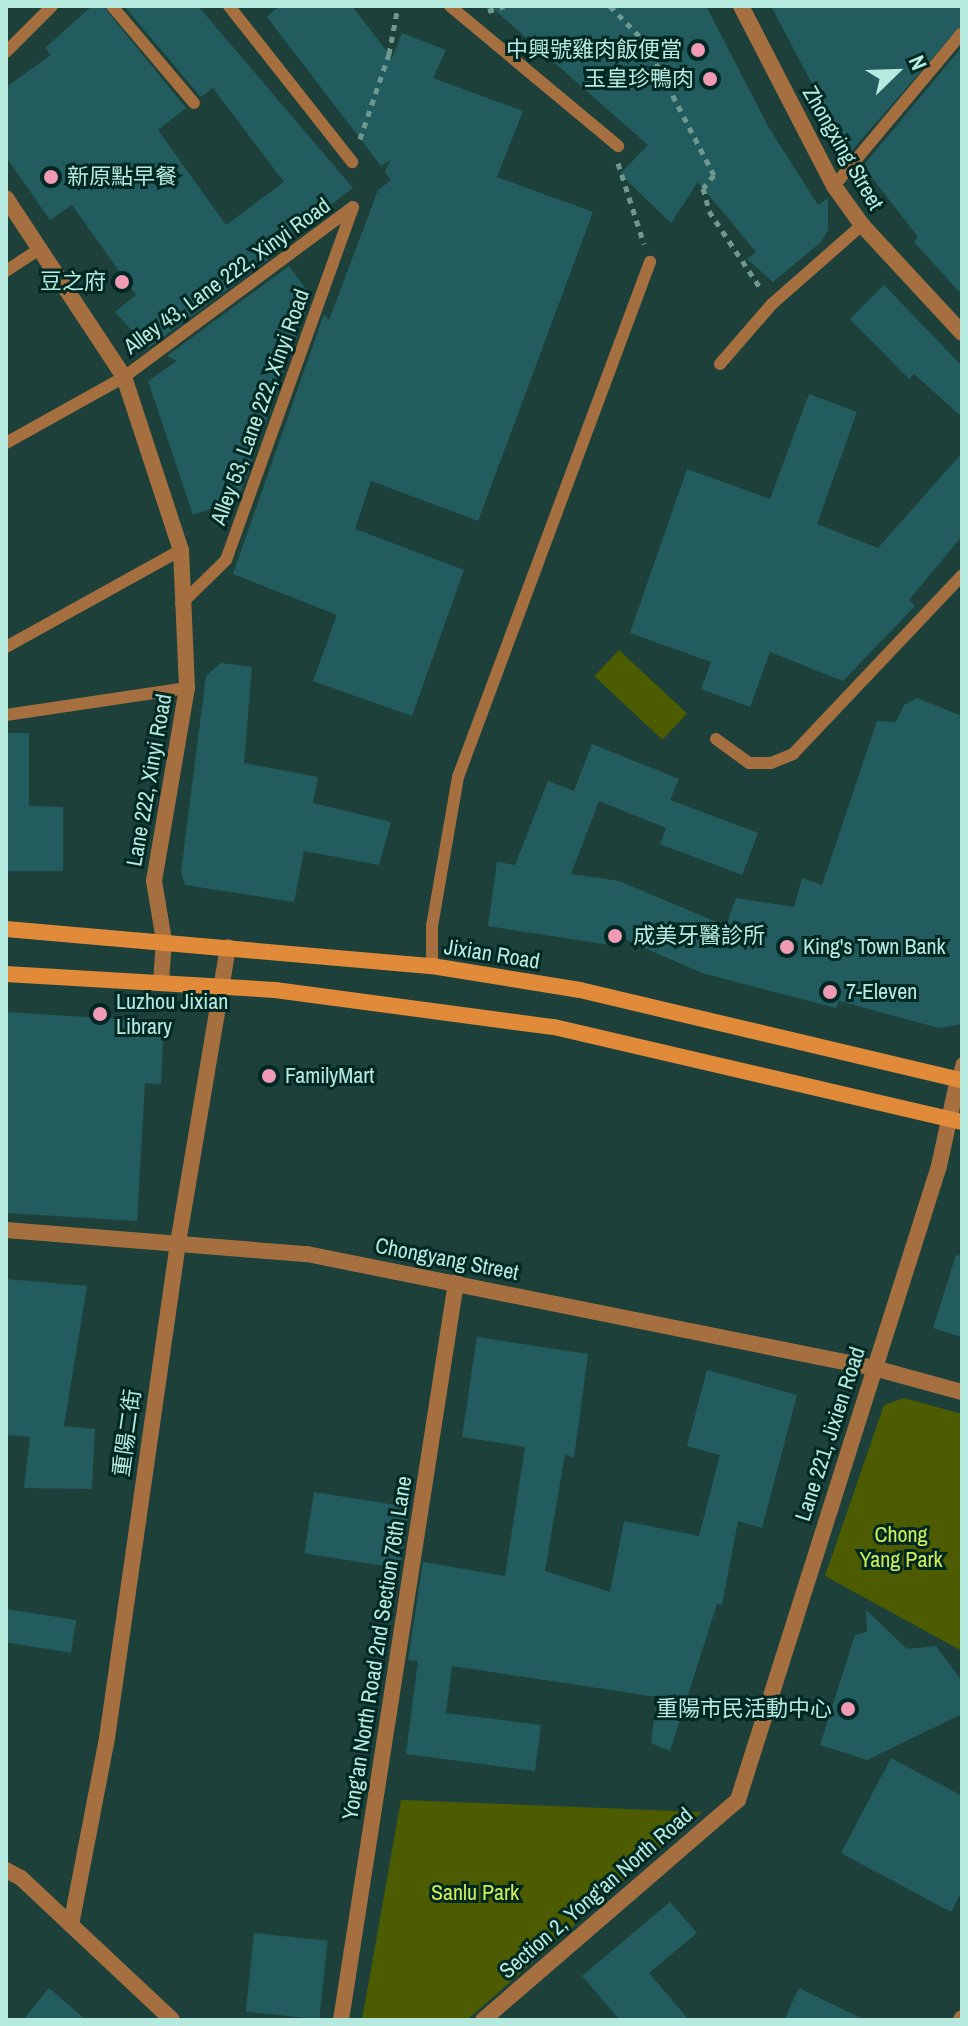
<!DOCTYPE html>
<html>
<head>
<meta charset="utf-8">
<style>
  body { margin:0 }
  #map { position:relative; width:968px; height:2026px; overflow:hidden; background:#1d413a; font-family:"Archivo Narrow","Noto Sans TC",sans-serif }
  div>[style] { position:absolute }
  .green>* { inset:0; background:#4d5c00; transform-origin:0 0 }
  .building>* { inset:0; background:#235c5f; transform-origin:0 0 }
  .path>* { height:5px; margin-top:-2.5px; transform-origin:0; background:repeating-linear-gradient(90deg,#6d9990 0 6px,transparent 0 12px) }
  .service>* { height:12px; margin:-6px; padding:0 6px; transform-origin:6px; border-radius:6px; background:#a56f40 }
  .minor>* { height:16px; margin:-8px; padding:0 8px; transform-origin:8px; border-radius:8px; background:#a56f40 }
  .secondary>* { height:16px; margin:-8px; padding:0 8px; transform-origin:8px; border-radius:8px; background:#e18a39 }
  .dots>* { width:22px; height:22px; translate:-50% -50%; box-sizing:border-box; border:4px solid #012822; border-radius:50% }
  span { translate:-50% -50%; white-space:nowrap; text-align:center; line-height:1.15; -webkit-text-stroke:6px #012822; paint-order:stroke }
  .poi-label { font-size:22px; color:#b7eadf }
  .right { translate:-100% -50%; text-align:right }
  .left { translate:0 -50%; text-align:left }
  .street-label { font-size:22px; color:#b7eadf }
  .park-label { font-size:22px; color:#d0ef57 }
  .frame { position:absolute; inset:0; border:8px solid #b7eadf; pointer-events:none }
  .north { position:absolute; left:856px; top:32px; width:80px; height:80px; -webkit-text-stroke:6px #012822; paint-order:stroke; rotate:67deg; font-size:22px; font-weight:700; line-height:32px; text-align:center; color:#b7eadf }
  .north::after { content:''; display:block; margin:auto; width:28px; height:36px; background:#b7eadf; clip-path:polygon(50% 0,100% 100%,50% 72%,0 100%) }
</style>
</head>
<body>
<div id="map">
  <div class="green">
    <div style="left:619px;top:650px;width:93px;height:36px;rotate:43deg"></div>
    <div style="clip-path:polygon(904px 1398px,962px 1414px,962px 1651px,825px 1576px,884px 1405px)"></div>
    <div style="clip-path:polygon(401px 1800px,702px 1812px,467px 2020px,362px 2020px)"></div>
  </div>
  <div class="building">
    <div style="clip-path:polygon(92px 6px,103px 6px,186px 108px,158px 130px,226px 225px,284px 182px,213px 88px,201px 97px,124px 6px,198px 6px,353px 188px,275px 247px,278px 252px,148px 348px,115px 312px,136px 295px,72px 205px,50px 220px,6px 157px,6px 87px,51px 55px,45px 48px)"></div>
    <div style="clip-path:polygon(279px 6px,352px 6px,392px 58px,402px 33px,446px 50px,433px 78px,523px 111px,497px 177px,593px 212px,478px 521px,371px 481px,355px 529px,464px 570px,412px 716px,313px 681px,337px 615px,233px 574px,324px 314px,329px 320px,378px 190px,391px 180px,385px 172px,390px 160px,381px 166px,267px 17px)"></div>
    <div style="clip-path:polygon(490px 6px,706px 6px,769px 128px,818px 205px,828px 198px,828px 230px,821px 242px,773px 282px,747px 259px,756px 252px,698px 182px,671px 223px,620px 174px,648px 145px)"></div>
    <div style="clip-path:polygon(771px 6px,962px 6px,962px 24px,849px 154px)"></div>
    <div style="clip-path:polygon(962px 47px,962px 295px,914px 242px,918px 237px,863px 166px)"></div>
    <div style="clip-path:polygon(289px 266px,311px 296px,238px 499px,193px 515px,148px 381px,177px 361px,167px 356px)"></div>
    <div style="clip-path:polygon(884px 285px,962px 366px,962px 417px,914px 374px,909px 379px,850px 319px)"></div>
    <div style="clip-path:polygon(809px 394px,857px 412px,817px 524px,878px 548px,962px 453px,962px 536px,909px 600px,915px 606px,843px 681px,770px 652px,750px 707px,701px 689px,711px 662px,630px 633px,687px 469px,770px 499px)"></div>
    <div style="clip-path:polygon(221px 663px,252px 667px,244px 763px,318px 777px,313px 803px,391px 822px,379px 865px,304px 851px,294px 902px,185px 885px,181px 872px,206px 676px)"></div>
    <div style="clip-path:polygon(917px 698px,962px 716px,962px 1024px,939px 1028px,839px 1001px,836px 1008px,702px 973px,617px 936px,616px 946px,488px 926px,497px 862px,515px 865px,548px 781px,574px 791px,592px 744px,679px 779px,670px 800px,758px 833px,742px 875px,660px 844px,666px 828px,599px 801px,571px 874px,619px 881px,726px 926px,736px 898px,794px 907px,802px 878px,822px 885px,877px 721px,896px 722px,904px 705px)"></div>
    <div style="clip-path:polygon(6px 733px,29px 733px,29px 806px,63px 807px,63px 871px,6px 871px)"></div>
    <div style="clip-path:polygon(6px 1012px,164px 1022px,161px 1084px,145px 1083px,137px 1221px,6px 1213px)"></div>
    <div style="clip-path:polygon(956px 1255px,962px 1256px,962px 1337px,933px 1328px)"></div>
    <div style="clip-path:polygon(6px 1279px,87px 1286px,64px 1426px,95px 1429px,92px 1489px,24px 1488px,30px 1437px,6px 1435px)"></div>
    <div style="clip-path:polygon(477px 1337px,588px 1354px,574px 1458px,565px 1454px,545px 1571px,610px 1592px,624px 1521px,699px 1536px,720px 1455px,687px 1446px,707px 1370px,797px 1395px,762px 1528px,738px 1521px,722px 1605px,717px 1604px,670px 1751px,651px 1743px,657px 1697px,452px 1666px,446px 1713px,541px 1725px,535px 1771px,406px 1754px,418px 1661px,408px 1660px,423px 1562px,505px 1576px,525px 1447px,462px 1437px)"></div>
    <div style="left:314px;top:1492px;width:97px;height:62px;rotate:9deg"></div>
    <div style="left:6px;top:1609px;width:71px;height:33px;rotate:9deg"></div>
    <div style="clip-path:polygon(866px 1610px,907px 1649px,936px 1646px,962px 1681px,962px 1714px,867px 1760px,820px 1745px,855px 1635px,867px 1632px)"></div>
    <div style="clip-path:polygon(891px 1758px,962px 1796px,962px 1891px,951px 1912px,841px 1853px)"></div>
    <div style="clip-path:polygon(670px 1902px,697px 1933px,649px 1973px,689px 2020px,620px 2020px,582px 1976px)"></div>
    <div style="left:254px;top:1933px;width:74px;height:79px;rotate:6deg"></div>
    <div style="clip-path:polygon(49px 1988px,86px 2020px,23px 2020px)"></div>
    <div style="clip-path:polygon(799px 1988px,865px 2020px,784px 2020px)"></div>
  </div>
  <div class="path">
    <div style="left:610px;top:6px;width:50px;rotate:45.8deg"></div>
    <div style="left:645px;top:42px;width:150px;rotate:62.6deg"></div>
    <div style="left:714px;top:175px;width:17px;rotate:130deg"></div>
    <div style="left:703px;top:188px;width:24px;rotate:75deg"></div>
    <div style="left:709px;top:211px;width:94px;rotate:56.3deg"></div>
    <div style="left:488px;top:11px;width:17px;rotate:-17deg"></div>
    <div style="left:360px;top:139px;width:90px;rotate:-71.2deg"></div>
    <div style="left:389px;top:54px;width:49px;rotate:-79.4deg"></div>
    <div style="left:618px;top:163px;width:85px;rotate:72.2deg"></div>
  </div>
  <div class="service">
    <div style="left:112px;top:6px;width:127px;rotate:49.8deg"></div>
    <div style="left:229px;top:6px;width:199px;rotate:51.7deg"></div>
    <div style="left:450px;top:6px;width:219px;rotate:39.8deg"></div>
    <div style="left:6px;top:52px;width:65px;rotate:-45deg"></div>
    <div style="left:834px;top:186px;width:199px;rotate:-50.1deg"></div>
    <div style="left:6px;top:271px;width:42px;rotate:-33.3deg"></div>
    <div style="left:720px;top:364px;width:79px;rotate:-49.1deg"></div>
    <div style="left:772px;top:304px;width:120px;rotate:-41.3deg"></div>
    <div style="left:6px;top:443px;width:135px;rotate:-29.2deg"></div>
    <div style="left:124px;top:377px;width:285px;rotate:-36.6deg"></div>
    <div style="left:181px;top:604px;width:63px;rotate:-44.4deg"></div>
    <div style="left:226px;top:560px;width:375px;rotate:-70.2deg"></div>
    <div style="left:6px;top:647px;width:200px;rotate:-29deg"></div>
    <div style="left:6px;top:715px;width:183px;rotate:-8.5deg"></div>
    <div style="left:716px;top:739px;width:41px;rotate:36deg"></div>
    <div style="left:749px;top:763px;width:22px"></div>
    <div style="left:771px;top:763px;width:24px;rotate:-22deg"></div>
    <div style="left:793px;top:754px;width:246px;rotate:-46.6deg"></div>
    <div style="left:432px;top:966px;width:40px;rotate:-90deg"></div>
    <div style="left:432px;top:926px;width:151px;rotate:-80.1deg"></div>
    <div style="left:458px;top:777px;width:550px;rotate:-69.55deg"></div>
    <div style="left:958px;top:1079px;width:16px;rotate:-76deg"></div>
  </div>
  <div class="minor">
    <div style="left:741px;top:6px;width:203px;rotate:62.7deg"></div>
    <div style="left:834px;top:186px;width:48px;rotate:54.3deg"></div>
    <div style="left:862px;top:225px;width:147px;rotate:47.2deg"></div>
    <div style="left:6px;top:198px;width:214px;rotate:56.6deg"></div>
    <div style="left:124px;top:377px;width:182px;rotate:71.8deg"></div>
    <div style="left:181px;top:550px;width:138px;rotate:87.5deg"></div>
    <div style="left:187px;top:688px;width:196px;rotate:99.7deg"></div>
    <div style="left:154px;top:881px;width:61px;rotate:80.5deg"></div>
    <div style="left:164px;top:941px;width:41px;rotate:94.2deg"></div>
    <div style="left:6px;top:1230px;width:302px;rotate:4.6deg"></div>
    <div style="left:307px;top:1254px;width:578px;rotate:11.37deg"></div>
    <div style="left:874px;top:1368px;width:91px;rotate:15.3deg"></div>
    <div style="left:6px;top:1870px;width:17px;rotate:28deg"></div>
    <div style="left:21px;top:1878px;width:207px;rotate:43.2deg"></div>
    <div style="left:71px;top:1925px;width:190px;rotate:-79.1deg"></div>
    <div style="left:107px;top:1738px;width:500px;rotate:-81.84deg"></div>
    <div style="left:178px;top:1243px;width:300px;rotate:-80.4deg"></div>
    <div style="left:341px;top:2020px;width:747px;rotate:-81.14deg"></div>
    <div style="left:483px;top:2020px;width:337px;rotate:-40.8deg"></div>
    <div style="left:738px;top:1800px;width:665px;rotate:-72.41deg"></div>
    <div style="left:939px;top:1166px;width:89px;rotate:-77.7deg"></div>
    <div style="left:961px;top:2020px;width:2px;rotate:-63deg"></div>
  </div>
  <div class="secondary">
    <div style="left:6px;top:929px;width:428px;rotate:5deg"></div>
    <div style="left:432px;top:966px;width:150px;rotate:9.2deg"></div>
    <div style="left:580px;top:990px;width:392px;rotate:13.3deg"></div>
    <div style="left:6px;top:974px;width:269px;rotate:3.4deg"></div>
    <div style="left:275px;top:990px;width:281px;rotate:7.6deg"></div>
    <div style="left:554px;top:1027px;width:419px;rotate:13.1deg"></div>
  </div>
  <div class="dots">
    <div style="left:698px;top:50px;background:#f09ab5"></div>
    <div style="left:710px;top:79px;background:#f09ab5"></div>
    <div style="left:51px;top:177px;background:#f09ab5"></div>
    <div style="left:122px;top:282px;background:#f09ab5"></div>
    <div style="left:615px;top:936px;background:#f09ab5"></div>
    <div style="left:787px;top:947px;background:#f09ab5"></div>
    <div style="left:830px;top:992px;background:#f09ab5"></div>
    <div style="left:100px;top:1014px;background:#f09ab5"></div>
    <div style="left:269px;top:1076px;background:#f09ab5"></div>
    <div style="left:848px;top:1709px;background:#f09ab5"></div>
  </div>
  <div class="poi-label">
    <span class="right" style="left:682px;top:50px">中興號雞肉飯便當</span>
    <span class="right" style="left:694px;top:79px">玉皇珍鴨肉</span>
    <span class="left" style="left:67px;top:177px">新原點早餐</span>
    <span class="right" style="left:106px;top:282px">豆之府</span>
    <span class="left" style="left:633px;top:936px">成美牙醫診所</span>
    <span class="left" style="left:803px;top:947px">King's Town Bank</span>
    <span class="left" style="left:846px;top:992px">7-Eleven</span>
    <span class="left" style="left:116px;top:1014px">Luzhou Jixian<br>Library</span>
    <span class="left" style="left:285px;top:1076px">FamilyMart</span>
    <span class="right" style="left:832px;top:1709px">重陽市民活動中心</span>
  </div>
  <div class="street-label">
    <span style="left:843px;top:148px;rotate:60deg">Zhongxing Street</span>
    <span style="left:227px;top:276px;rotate:-36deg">Alley 43, Lane 222, Xinyi Road</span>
    <span style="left:260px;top:407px;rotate:-70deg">Alley 53, Lane 222, Xinyi Road</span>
    <span style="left:149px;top:780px;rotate:-80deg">Lane 222, Xinyi Road</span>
    <span style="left:492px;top:954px;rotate:9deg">Jixian Road</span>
    <span style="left:447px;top:1259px;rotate:11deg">Chongyang Street</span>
    <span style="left:127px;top:1433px;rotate:-82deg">重陽二街</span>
    <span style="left:830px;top:1434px;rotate:-72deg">Lane 221, Jixien Road</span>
    <span style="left:377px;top:1648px;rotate:-81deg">Yong'an North Road 2nd Section 76th Lane</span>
    <span style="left:596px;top:1893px;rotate:-41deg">Section 2, Yong'an North Road</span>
  </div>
  <div class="park-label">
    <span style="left:901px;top:1547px">Chong<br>Yang Park</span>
    <span style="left:475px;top:1893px">Sanlu Park</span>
  </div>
  <div class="frame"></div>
  <div class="north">N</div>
</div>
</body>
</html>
